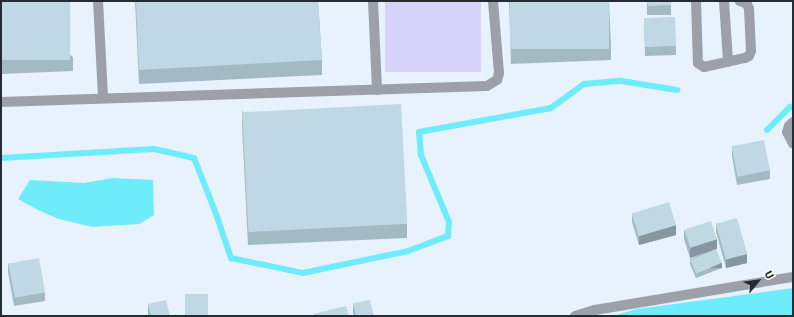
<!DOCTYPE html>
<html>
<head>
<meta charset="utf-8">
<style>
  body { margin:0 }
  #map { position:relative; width:794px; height:317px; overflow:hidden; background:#e7f2fd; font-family:"Fira Sans",sans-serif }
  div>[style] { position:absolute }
  .green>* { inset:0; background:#d7d2fa; transform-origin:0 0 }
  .water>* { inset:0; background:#6eecf9 }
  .stream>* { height:6px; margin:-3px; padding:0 3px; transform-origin:3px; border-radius:3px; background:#6eecf9 }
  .minor>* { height:10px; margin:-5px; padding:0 5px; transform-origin:5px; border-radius:5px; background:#9ca0a9 }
  .wall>* { inset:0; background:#a4bac3; transform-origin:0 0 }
  .shaded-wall>* { inset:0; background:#86979f; transform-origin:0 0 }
  .building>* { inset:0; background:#bfd8e3; transform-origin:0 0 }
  span { translate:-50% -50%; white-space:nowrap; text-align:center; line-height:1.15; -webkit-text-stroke:4px #fefefe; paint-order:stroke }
  .frame { position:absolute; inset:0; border:2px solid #252b32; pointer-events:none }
  .north { position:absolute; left:738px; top:261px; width:40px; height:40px; -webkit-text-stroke:3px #fefefe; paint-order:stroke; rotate:61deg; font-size:11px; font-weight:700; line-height:16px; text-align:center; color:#252b32 }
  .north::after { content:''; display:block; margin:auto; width:14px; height:18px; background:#252b32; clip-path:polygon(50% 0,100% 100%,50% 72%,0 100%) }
</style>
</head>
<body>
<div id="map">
  <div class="green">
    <div style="left:385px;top:1px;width:96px;height:71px"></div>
  </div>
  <div class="water">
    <div style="clip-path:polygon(113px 178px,153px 180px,154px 215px,139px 224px,92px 227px,59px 219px,40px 211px,18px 199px,30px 180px,84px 183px)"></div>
    <div style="clip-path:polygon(793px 288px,793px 316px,613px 316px,637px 309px)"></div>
  </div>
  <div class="stream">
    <div style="left:767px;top:130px;width:33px;rotate:-45deg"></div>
    <div style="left:790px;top:107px;width:3px"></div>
    <div style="left:1px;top:158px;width:153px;rotate:-3.4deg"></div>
    <div style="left:154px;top:149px;width:41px;rotate:12.7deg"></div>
    <div style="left:194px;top:158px;width:57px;rotate:68.4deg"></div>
    <div style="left:215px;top:211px;width:50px;rotate:71.2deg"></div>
    <div style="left:231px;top:258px;width:74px;rotate:11.8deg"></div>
    <div style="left:303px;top:273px;width:107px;rotate:-11.8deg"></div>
    <div style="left:408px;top:251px;width:43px;rotate:-20.6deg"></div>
    <div style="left:448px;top:236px;width:14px;rotate:-86deg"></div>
    <div style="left:449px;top:222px;width:73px;rotate:-112.7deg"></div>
    <div style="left:421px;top:155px;width:23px;rotate:-95deg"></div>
    <div style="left:419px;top:132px;width:134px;rotate:-10.3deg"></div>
    <div style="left:551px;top:108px;width:41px;rotate:-36deg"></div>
    <div style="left:584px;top:84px;width:37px;rotate:-5deg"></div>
    <div style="left:621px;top:81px;width:57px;rotate:9.1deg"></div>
  </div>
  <div class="minor">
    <div style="left:98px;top:1px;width:97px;rotate:87deg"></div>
    <div style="left:373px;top:1px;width:89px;rotate:87.4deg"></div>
    <div style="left:696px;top:1px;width:62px;rotate:88.2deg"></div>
    <div style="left:698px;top:63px;width:7px;rotate:34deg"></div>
    <div style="left:704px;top:67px;width:42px;rotate:-12.4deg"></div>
    <div style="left:745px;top:58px;width:4px;rotate:-27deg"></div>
    <div style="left:749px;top:56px;width:5px;rotate:-68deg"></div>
    <div style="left:751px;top:51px;width:42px;rotate:-92.7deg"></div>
    <div style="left:749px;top:9px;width:5px;rotate:-112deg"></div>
    <div style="left:747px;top:4px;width:8px;rotate:-157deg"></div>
    <div style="left:724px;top:1px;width:61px;rotate:86.2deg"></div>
    <div style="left:1px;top:102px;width:486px;rotate:-1.9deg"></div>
    <div style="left:487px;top:86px;width:12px;rotate:-31deg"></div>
    <div style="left:497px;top:80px;width:7px;rotate:-74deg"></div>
    <div style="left:499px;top:73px;width:72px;rotate:-94.8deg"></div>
    <div style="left:793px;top:122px;width:6px;rotate:135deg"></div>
    <div style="left:789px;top:126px;width:6px;rotate:108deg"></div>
    <div style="left:787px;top:132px;width:13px;rotate:63deg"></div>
    <div style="left:575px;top:316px;width:21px;rotate:-17deg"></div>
    <div style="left:595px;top:310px;width:201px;rotate:-9.5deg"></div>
  </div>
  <div class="wall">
    <div style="clip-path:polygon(1px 1px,73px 57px,73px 71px,1px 74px)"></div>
    <div style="clip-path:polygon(135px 1px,318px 1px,322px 60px,322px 75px,139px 84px)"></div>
    <div style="clip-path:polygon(509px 1px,609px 1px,611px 46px,611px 60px,511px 64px)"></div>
    <div style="left:647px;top:1px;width:24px;height:14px"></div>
    <div style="clip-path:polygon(644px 18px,676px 46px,676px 55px,645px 56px)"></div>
    <div style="clip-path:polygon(242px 111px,407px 224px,407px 238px,248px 245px,242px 126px)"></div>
    <div style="clip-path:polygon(732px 146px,770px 170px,770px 179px,737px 185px,732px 156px)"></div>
    <div style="clip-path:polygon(632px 213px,676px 235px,639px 245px,632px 222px)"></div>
    <div style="clip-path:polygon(716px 223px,747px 263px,726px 268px,716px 232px)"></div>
    <div style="clip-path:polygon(684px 230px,717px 249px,716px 249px,722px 268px,696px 278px,690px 264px,690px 259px,709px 251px,690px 258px,684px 239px)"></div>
    <div style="clip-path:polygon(8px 263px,45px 292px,45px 301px,14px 306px,8px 272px)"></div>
    <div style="clip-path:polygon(353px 303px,374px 316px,354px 316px,353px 313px)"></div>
    <div style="clip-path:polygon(148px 304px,170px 316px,148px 316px)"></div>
  </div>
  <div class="shaded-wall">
    <div style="clip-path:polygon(676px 225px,676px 235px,639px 245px,639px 236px)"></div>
    <div style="clip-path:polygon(717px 239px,717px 249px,690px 258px,690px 248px)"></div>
    <div style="clip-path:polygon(747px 254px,747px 263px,726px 268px,726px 259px)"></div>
    <div style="left:722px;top:263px;width:5px;height:28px;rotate:90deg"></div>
  </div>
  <div class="building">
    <div style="left:1px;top:1px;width:69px;height:59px"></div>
    <div style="clip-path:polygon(136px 1px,318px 1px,322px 60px,139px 70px)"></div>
    <div style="left:510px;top:1px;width:99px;height:48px"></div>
    <div style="clip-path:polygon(647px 1px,671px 1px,671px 5px,648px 6px)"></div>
    <div style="left:675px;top:17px;width:29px;height:31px;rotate:88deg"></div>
    <div style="left:401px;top:104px;width:120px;height:159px;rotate:87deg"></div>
    <div style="left:764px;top:140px;width:31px;height:33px;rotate:79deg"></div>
    <div style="left:669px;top:202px;width:24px;height:39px;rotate:73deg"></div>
    <div style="left:737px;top:218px;width:37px;height:22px;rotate:74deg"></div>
    <div style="left:711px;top:221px;width:19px;height:28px;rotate:72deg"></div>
    <div style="left:716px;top:249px;width:15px;height:28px;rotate:67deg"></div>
    <div style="left:39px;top:258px;width:35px;height:31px;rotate:80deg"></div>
    <div style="left:185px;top:294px;width:23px;height:22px"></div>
    <div style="clip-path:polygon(166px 300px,170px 316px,151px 316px,148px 304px)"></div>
    <div style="clip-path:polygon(370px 300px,374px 316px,356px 316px,353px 303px)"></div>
    <div style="clip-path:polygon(346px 306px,349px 316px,314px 316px,313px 314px)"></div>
  </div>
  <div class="frame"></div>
  <div class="north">U</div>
</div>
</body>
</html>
